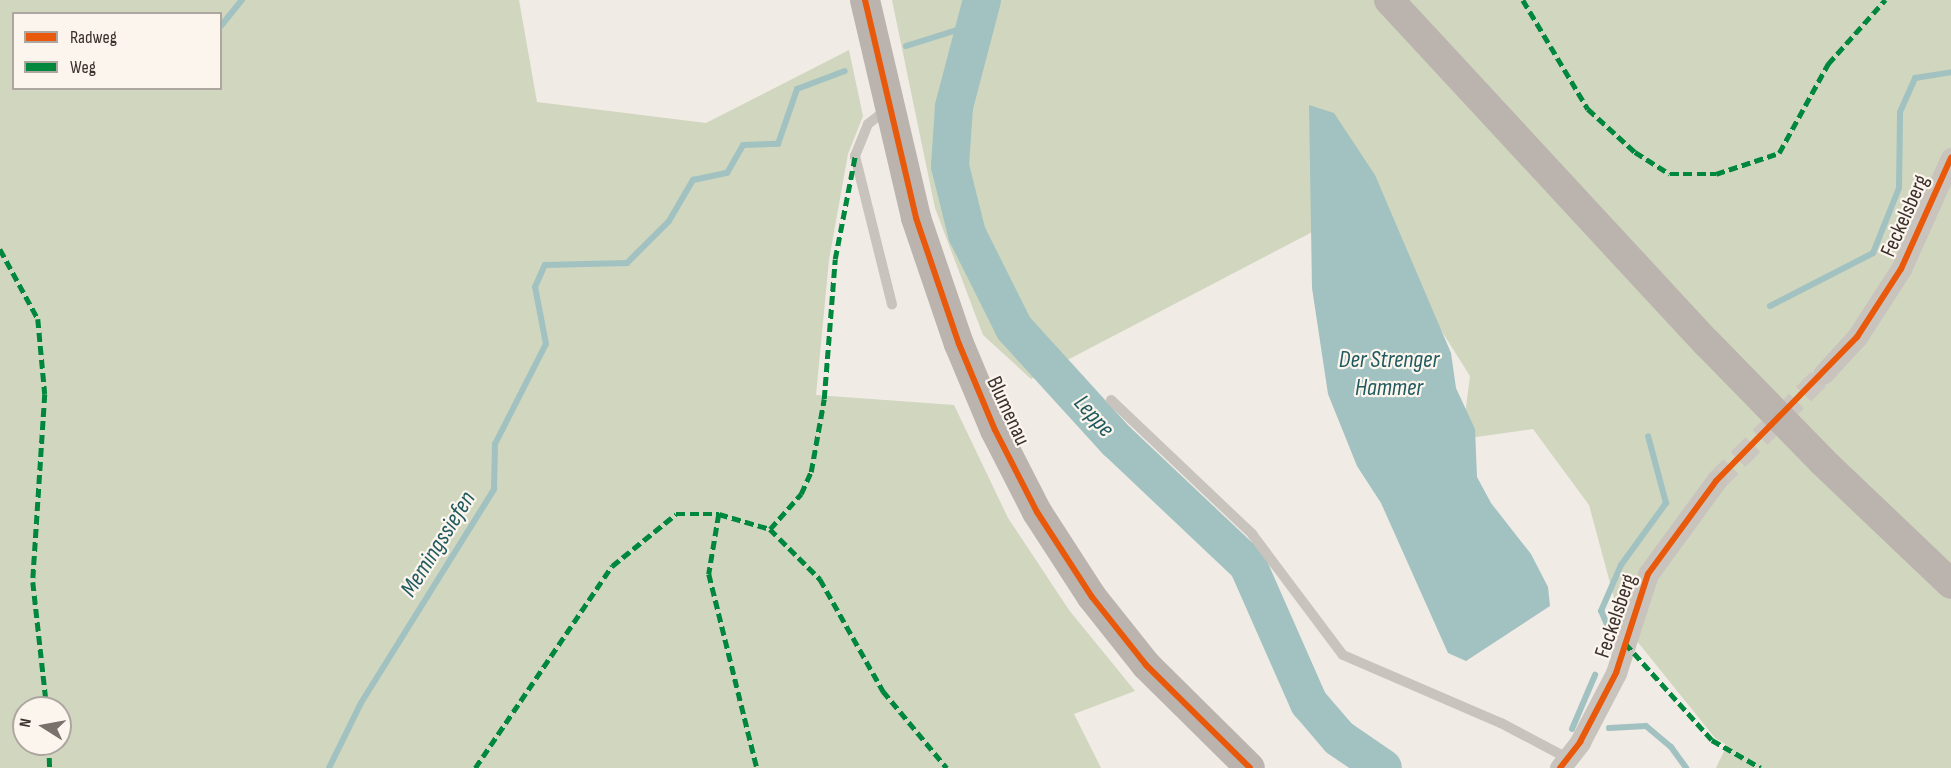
<!DOCTYPE html>
<html>
<head>
<meta charset="utf-8">
<style>
  body { margin:0 }
  #map { position:relative; width:1951px; height:768px; overflow:hidden; background:#f0ebe5; font-family:"Sofia Sans Condensed",sans-serif }
  div>[style] { position:absolute }
  .green>* { inset:0; background:#d1d6bf }
  .water>* { inset:0; background:#a1c2c1 }
  .stream>* { height:6px; margin:-3px; padding:0 3px; transform-origin:3px; border-radius:3px; background:#a1c2c1 }
  .river>* { height:38px; margin:-19px; padding:0 19px; transform-origin:19px; border-radius:19px; background:#a1c2c1 }
  .minor-tunnel>* { height:21px; margin-top:-10.5px; transform-origin:0; background:repeating-linear-gradient(90deg,#ccc6c0 0 21px,transparent 0 31px) }
  .service>* { height:10px; margin:-5px; padding:0 5px; transform-origin:5px; border-radius:5px; background:#c9c3be }
  .minor>* { height:21px; margin:-10.5px; padding:0 10.5px; transform-origin:10.5px; border-radius:10.5px; background:#c9c3be }
  .secondary>* { height:30px; margin:-15px; padding:0 15px; transform-origin:15px; border-radius:15px; background:#bab3ae }
  .quiet>* { height:4.5px; margin-top:-2.25px; transform-origin:0; background:repeating-linear-gradient(90deg,#00873e 0 9px,transparent 0 13.5px) }
  .cycleway>* { height:6px; margin:-3px; padding:0 3px; transform-origin:3px; border-radius:3px; background:#e8590c }
  span { translate:-50% -50%; white-space:nowrap; text-align:center; line-height:1.15; -webkit-text-stroke:4.5px #fbf5ee; paint-order:stroke }
  .street-label { font-size:22px; color:#3b302b }
  .water-label { font-size:24px; color:#1f5a5e; font-style:italic }
  .legend { position:absolute; left:12px; top:12px; width:210px; height:78px; box-sizing:border-box; background:#fbf5ee; border:2px solid #aea6a0; margin:0; padding:8px 10px; list-style:none; font-size:18px; color:#3b302b }
  .legend li { display:flex; align-items:center; gap:12px; height:30px }
  .legend b { width:30px; border:2px solid #aea6a0 }
  .north { position:absolute; left:12px; top:696px; width:60px; height:60px; box-sizing:border-box; background:#fbf5ee; border:2px solid #aea6a0; border-radius:50%; rotate:281deg; font-size:16px; font-weight:700; line-height:24px; text-align:center; color:#3b302b }
  .north::after { content:''; display:block; margin:auto; width:21px; height:27px; background:#7a716c; clip-path:polygon(50% 0,100% 100%,50% 72%,0 100%) }
</style>
</head>
<body>
<div id="map">
  <div class="green">
    <div style="clip-path:polygon(evenodd,0 0,519px 0,537px 102px,706px 123px,849px 50px,863px 116px,848px 154px,829px 260px,816px 395px,954px 405px,1008px 518px,1069px 610px,1135px 691px,1074px 714px,1101px 768px,0 768px,0 0,14px 14px,220px 14px,220px 88px,14px 88px,14px 14px,0 0,24px 708px,60px 708px,60px 744px,24px 744px,24px 708px)"></div>
    <div style="clip-path:polygon(892px 0,1951px 0,1951px 768px,1716px 768px,1727px 745px,1715px 738px,1620px 620px,1589px 505px,1533px 429px,1462px 439px,1470px 376px,1388px 246px,1318px 229px,1031px 379px,983px 335px,935px 208px)"></div>
  </div>
  <div class="water">
    <div style="clip-path:polygon(1309px 105px,1334px 113px,1375px 175px,1451px 353px,1456px 388px,1475px 429px,1477px 477px,1491px 503px,1531px 554px,1548px 587px,1550px 606px,1466px 661px,1448px 653px,1381px 503px,1357px 466px,1328px 394px,1312px 288px)"></div>
  </div>
  <div class="stream">
    <div style="left:220px;top:27px;width:35px;rotate:-51deg"></div>
    <div style="left:906px;top:46px;width:73px;rotate:-17.4deg"></div>
    <div style="left:1770px;top:306px;width:116px;rotate:-27.2deg"></div>
    <div style="left:1873px;top:253px;width:70px;rotate:-68.2deg"></div>
    <div style="left:1899px;top:188px;width:76px;rotate:-89.2deg"></div>
    <div style="left:1900px;top:112px;width:37px;rotate:-66deg"></div>
    <div style="left:1915px;top:78px;width:36px;rotate:-9deg"></div>
    <div style="left:1602px;top:655px;width:23px;rotate:-67deg"></div>
    <div style="left:1611px;top:634px;width:25px;rotate:-113deg"></div>
    <div style="left:1601px;top:611px;width:50px;rotate:-66.5deg"></div>
    <div style="left:1621px;top:565px;width:77px;rotate:-54deg"></div>
    <div style="left:1666px;top:503px;width:69px;rotate:-105deg"></div>
    <div style="left:1609px;top:728px;width:37px;rotate:-3deg"></div>
    <div style="left:1646px;top:726px;width:33px;rotate:40deg"></div>
    <div style="left:1671px;top:747px;width:26px;rotate:54deg"></div>
    <div style="left:1572px;top:729px;width:59px;rotate:-66.9deg"></div>
    <div style="left:329px;top:768px;width:72px;rotate:-63.8deg"></div>
    <div style="left:361px;top:703px;width:252px;rotate:-58.1deg"></div>
    <div style="left:494px;top:489px;width:45px;rotate:-88.7deg"></div>
    <div style="left:495px;top:444px;width:112px;rotate:-63deg"></div>
    <div style="left:546px;top:344px;width:58px;rotate:-100.9deg"></div>
    <div style="left:535px;top:287px;width:24px;rotate:-66deg"></div>
    <div style="left:545px;top:265px;width:82px;rotate:-1.4deg"></div>
    <div style="left:627px;top:263px;width:59px;rotate:-45deg"></div>
    <div style="left:669px;top:221px;width:48px;rotate:-59.7deg"></div>
    <div style="left:693px;top:180px;width:35px;rotate:-12deg"></div>
    <div style="left:727px;top:173px;width:32px;rotate:-60deg"></div>
    <div style="left:743px;top:145px;width:35px;rotate:-2deg"></div>
    <div style="left:778px;top:144px;width:58px;rotate:-70.9deg"></div>
    <div style="left:797px;top:89px;width:51px;rotate:-20.6deg"></div>
  </div>
  <div class="river">
    <div style="left:982px;top:0;width:111px;rotate:104.7deg"></div>
    <div style="left:954px;top:107px;width:59px;rotate:93.9deg"></div>
    <div style="left:950px;top:166px;width:70px;rotate:76deg"></div>
    <div style="left:967px;top:234px;width:105px;rotate:63.4deg"></div>
    <div style="left:1014px;top:328px;width:153px;rotate:47.7deg"></div>
    <div style="left:1117px;top:441px;width:180px;rotate:43.4deg"></div>
    <div style="left:1248px;top:565px;width:151px;rotate:66.2deg"></div>
    <div style="left:1309px;top:703px;width:46px;rotate:49.4deg"></div>
    <div style="left:1339px;top:738px;width:53px;rotate:34.3deg"></div>
  </div>
  <div class="minor-tunnel">
    <div style="left:1716px;top:481px;width:151px;rotate:-45deg"></div>
  </div>
  <div class="service">
    <div style="left:886px;top:110px;width:23px;rotate:142deg"></div>
    <div style="left:868px;top:124px;width:35px;rotate:112deg"></div>
    <div style="left:855px;top:156px;width:153px;rotate:76deg"></div>
    <div style="left:1111px;top:400px;width:195px;rotate:43.5deg"></div>
    <div style="left:1252px;top:534px;width:151px;rotate:53.1deg"></div>
    <div style="left:1343px;top:655px;width:172px;rotate:23.3deg"></div>
    <div style="left:1501px;top:723px;width:77px;rotate:27.9deg"></div>
  </div>
  <div class="minor">
    <div style="left:1823px;top:374px;width:50px;rotate:-47.4deg"></div>
    <div style="left:1857px;top:337px;width:81px;rotate:-57.1deg"></div>
    <div style="left:1901px;top:269px;width:122px;rotate:-65.8deg"></div>
    <div style="left:1560px;top:768px;width:33px;rotate:-52deg"></div>
    <div style="left:1580px;top:742px;width:78px;rotate:-62.4deg"></div>
    <div style="left:1616px;top:673px;width:104px;rotate:-72.1deg"></div>
    <div style="left:1648px;top:574px;width:115px;rotate:-53.8deg"></div>
  </div>
  <div class="secondary">
    <div style="left:865px;top:0;width:224px;rotate:76.8deg"></div>
    <div style="left:916px;top:218px;width:133px;rotate:71.2deg"></div>
    <div style="left:959px;top:344px;width:93px;rotate:67.3deg"></div>
    <div style="left:995px;top:430px;width:92px;rotate:62.9deg"></div>
    <div style="left:1037px;top:512px;width:101px;rotate:57.1deg"></div>
    <div style="left:1092px;top:597px;width:87px;rotate:51.5deg"></div>
    <div style="left:1146px;top:665px;width:146px;rotate:44.7deg"></div>
    <div style="left:1389px;top:0;width:468px;rotate:47.2deg"></div>
    <div style="left:1707px;top:343px;width:165px;rotate:45.7deg"></div>
    <div style="left:1822px;top:461px;width:178px;rotate:43.6deg"></div>
  </div>
  <div class="quiet">
    <div style="left:1523px;top:0;width:127px;rotate:59.2deg"></div>
    <div style="left:1588px;top:109px;width:64px;rotate:42.5deg"></div>
    <div style="left:1635px;top:152px;width:41px;rotate:32.2deg"></div>
    <div style="left:1670px;top:174px;width:46px"></div>
    <div style="left:1716px;top:174px;width:66px;rotate:-18.4deg"></div>
    <div style="left:1779px;top:153px;width:102px;rotate:-61.2deg"></div>
    <div style="left:1828px;top:64px;width:86px;rotate:-48.3deg"></div>
    <div style="left:0;top:249px;width:80px;rotate:61.5deg"></div>
    <div style="left:38px;top:319px;width:75px;rotate:84.7deg"></div>
    <div style="left:45px;top:394px;width:188px;rotate:93.7deg"></div>
    <div style="left:33px;top:582px;width:127px;rotate:83.7deg"></div>
    <div style="left:719px;top:514px;width:61px;rotate:99.5deg"></div>
    <div style="left:709px;top:574px;width:200px;rotate:76.1deg"></div>
    <div style="left:770px;top:529px;width:47px;rotate:-48.5deg"></div>
    <div style="left:801px;top:494px;width:24px;rotate:-66deg"></div>
    <div style="left:811px;top:472px;width:74px;rotate:-79.9deg"></div>
    <div style="left:824px;top:399px;width:140px;rotate:-85.5deg"></div>
    <div style="left:835px;top:259px;width:105px;rotate:-79deg"></div>
    <div style="left:1625px;top:643px;width:130px;rotate:48.1deg"></div>
    <div style="left:1712px;top:740px;width:56px;rotate:29.7deg"></div>
    <div style="left:49px;top:744px;width:24px;rotate:88deg"></div>
    <div style="left:475px;top:768px;width:244px;rotate:-55.9deg"></div>
    <div style="left:612px;top:566px;width:82px;rotate:-39.1deg"></div>
    <div style="left:676px;top:514px;width:43px"></div>
    <div style="left:719px;top:514px;width:53px;rotate:16.4deg"></div>
    <div style="left:770px;top:529px;width:71px;rotate:45deg"></div>
    <div style="left:820px;top:579px;width:129px;rotate:60.6deg"></div>
    <div style="left:883px;top:691px;width:100px;rotate:50.3deg"></div>
  </div>
  <div class="cycleway">
    <div style="left:865px;top:0;width:224px;rotate:76.8deg"></div>
    <div style="left:916px;top:218px;width:133px;rotate:71.2deg"></div>
    <div style="left:959px;top:344px;width:93px;rotate:67.3deg"></div>
    <div style="left:995px;top:430px;width:92px;rotate:62.9deg"></div>
    <div style="left:1037px;top:512px;width:101px;rotate:57.1deg"></div>
    <div style="left:1092px;top:597px;width:87px;rotate:51.5deg"></div>
    <div style="left:1146px;top:665px;width:146px;rotate:44.7deg"></div>
    <div style="left:1560px;top:768px;width:33px;rotate:-52deg"></div>
    <div style="left:1580px;top:742px;width:78px;rotate:-62.4deg"></div>
    <div style="left:1616px;top:673px;width:104px;rotate:-72.1deg"></div>
    <div style="left:1648px;top:574px;width:115px;rotate:-53.8deg"></div>
    <div style="left:1716px;top:481px;width:202px;rotate:-45.6deg"></div>
    <div style="left:1857px;top:337px;width:81px;rotate:-57.1deg"></div>
    <div style="left:1901px;top:269px;width:122px;rotate:-65.8deg"></div>
  </div>
  <div class="street-label">
    <span style="left:1905px;top:216px;rotate:-66deg">Feckelsberg</span>
    <span style="left:1008px;top:411px;rotate:65deg">Blumenau</span>
    <span style="left:1616px;top:616px;rotate:-71deg">Feckelsberg</span>
  </div>
  <div class="water-label">
    <span style="left:1389px;top:374px">Der Strenger<br>Hammer</span>
    <span style="left:1094px;top:416px;rotate:48deg">Leppe</span>
    <span style="left:438px;top:544px;rotate:-58deg">Memingssiefen</span>
  </div>
  <ul class="legend">
  <li><b style="height:8px;background:#e8590c"></b>Radweg</li>
  <li><b style="height:8px;background:#00873e"></b>Weg</li>
  </ul>
  <div class="north">N</div>
</div>
</body>
</html>
